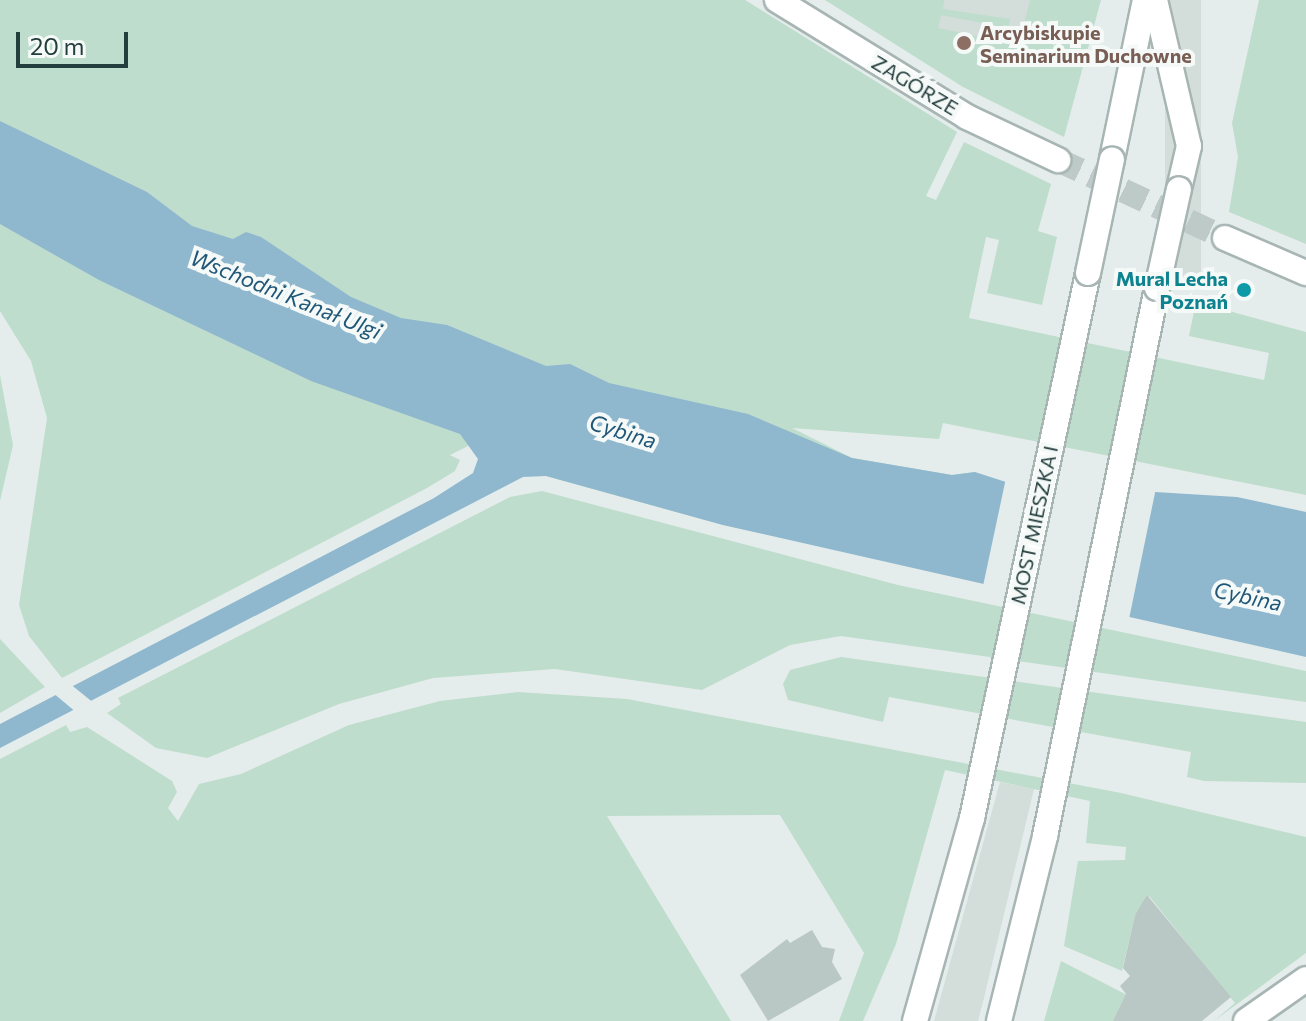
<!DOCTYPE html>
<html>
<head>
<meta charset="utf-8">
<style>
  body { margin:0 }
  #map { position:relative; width:1306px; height:1021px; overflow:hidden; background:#e4edeb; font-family:Commissioner,sans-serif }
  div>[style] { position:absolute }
  .built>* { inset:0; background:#d3ddda; transform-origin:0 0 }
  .green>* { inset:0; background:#beddcd }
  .water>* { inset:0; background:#8fb8cf }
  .pier>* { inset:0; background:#e4edeb }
  .building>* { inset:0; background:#bac8c5 }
  .minor-tunnel>* { height:24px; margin-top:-12px; transform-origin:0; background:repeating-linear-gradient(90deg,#becac8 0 24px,transparent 0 36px) }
  .roads { filter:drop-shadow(2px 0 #a7b5b3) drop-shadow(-2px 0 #a7b5b3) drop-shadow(0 2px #a7b5b3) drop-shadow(0 -2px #a7b5b3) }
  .minor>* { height:24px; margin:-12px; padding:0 12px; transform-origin:12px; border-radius:12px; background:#fff }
  .bridges { filter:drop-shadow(2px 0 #a7b5b3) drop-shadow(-2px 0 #a7b5b3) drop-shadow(0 2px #a7b5b3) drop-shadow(0 -2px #a7b5b3) }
  .minor-bridge>* { height:24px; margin:-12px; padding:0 12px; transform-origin:12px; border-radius:12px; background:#fff }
  .dots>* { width:22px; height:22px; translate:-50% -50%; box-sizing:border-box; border:4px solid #f5faf8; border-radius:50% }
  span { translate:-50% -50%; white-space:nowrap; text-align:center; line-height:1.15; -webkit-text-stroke:8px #f5faf8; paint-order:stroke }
  .education-label { font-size:20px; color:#785e54; font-weight:700 }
  .left { translate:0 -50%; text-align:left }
  .street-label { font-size:20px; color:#243e3d }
  .culture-label { font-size:20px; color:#0d838f; font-weight:700 }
  .right { translate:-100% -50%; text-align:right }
  .water-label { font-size:22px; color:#205778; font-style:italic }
  .scale { position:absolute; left:16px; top:32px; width:112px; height:36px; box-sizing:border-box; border:4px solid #243e3d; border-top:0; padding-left:10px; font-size:24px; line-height:28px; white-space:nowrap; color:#243e3d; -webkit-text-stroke:6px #f5faf8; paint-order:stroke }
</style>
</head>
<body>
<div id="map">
  <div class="built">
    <div style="clip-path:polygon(825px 0,1039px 0,1020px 89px)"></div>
    <div style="left:1165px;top:0;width:36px;height:283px"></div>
    <div style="clip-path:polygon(1000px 782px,1034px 789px,983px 1002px,978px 1021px,934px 1021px)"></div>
  </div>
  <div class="green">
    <div style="clip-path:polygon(0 0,745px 0,957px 132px,926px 196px,936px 200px,964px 142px,1051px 184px,1038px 231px,1057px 237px,1042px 305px,987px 293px,999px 240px,986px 237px,969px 318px,1264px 380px,1269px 353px,1189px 336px,1196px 302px,1306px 332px,1306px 495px,943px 423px,939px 439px,792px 428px,852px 458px,952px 475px,975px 472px,974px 579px,723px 525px,546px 476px,475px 452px,472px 444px,450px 455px,460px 460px,455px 471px,427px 488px,62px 678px,29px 636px,19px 605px,47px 418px,31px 361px,0 311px)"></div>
    <div style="clip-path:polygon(825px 0,944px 0,943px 9px,1010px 19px,1008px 28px,941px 15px,938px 28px,1019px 45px,1030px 0,1101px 0,1064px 137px,963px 87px)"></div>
    <div style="clip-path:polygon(1259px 0,1306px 0,1306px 244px,1229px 212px,1238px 157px,1232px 123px)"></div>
    <div style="clip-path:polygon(0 375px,13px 445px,0 501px)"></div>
    <div style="clip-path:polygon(542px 491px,898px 585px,1306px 671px,1306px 702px,841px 636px,790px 645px,702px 690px,555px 669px,433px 678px,339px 704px,207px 758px,156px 748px,107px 713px,121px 704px,118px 698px,510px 497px)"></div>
    <div style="clip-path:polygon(0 639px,45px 687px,0 713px)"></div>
    <div style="clip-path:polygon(841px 657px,1306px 722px,1306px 783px,1204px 781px,1187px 777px,1191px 752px,889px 697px,883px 722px,788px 700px,783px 684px,790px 670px)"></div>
    <div style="clip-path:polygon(518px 692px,627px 699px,1121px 793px,1306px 837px,1306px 953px,1214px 1021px,1235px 1003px,1149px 896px,1135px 915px,1122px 971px,1064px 946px,1078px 861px,1125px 860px,1126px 847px,1086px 843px,1090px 801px,945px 770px,896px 944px,863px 1021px,839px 1021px,864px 953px,780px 815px,607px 816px,731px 1021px,0 1021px,0 759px,66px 725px,70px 732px,87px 727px,172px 781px,177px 792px,168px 808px,178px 821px,199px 784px,241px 774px,349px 725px,440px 701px)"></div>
    <div style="clip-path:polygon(1061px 961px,1127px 995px,1114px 1021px,1044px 1021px)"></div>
  </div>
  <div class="water">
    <div style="clip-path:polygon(0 121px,147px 192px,192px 226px,233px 239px,246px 232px,261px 237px,351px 297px,401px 318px,447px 325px,546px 366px,570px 364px,609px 383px,748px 414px,852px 458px,952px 475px,975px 472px,1009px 483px,1237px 497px,1306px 512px,1306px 657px,723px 525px,546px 476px,523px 477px,0 748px,0 724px,434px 498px,473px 473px,478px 459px,460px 434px,311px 381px,99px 280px,0 224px)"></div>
  </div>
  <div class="pier">
    <div style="clip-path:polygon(1006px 478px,1156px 488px,1129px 619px,983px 586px)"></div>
    <div style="clip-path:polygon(69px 683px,95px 704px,77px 713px,52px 692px)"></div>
  </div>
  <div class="building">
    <div style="clip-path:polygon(1147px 895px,1231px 997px,1202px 1021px,1113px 1021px,1126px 994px,1120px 986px,1130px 976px,1123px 968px,1135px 915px)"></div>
    <div style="clip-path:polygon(812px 930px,822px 947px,835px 949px,832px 962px,842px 979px,768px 1021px,740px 975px,787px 939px,790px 943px)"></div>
  </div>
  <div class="minor-tunnel">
    <div style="left:1058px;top:160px;width:184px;rotate:25deg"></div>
  </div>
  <div class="roads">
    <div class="minor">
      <div style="left:777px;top:0;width:223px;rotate:31.6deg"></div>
      <div style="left:967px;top:117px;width:101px;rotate:25.3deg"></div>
      <div style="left:1155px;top:0;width:150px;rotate:76.9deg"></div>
      <div style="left:1189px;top:146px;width:44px;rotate:103.1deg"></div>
      <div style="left:1112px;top:159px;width:162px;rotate:-78.3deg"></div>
      <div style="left:1225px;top:238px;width:88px;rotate:23.4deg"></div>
      <div style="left:915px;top:1021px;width:211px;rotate:-74.3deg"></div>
      <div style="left:972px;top:818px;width:557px;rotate:-77.98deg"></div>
      <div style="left:999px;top:1021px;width:191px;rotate:-76deg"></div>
      <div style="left:1045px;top:836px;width:559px;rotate:-78.45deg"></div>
      <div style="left:1246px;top:1021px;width:73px;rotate:-35deg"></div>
    </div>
  </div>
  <div class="bridges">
    <div class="minor-bridge">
      <div style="left:1088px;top:273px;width:116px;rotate:-78.1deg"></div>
      <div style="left:1157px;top:288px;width:101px;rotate:-77.5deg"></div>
    </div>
  </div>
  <div class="dots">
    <div style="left:964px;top:43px;background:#8d6e63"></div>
    <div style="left:1244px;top:290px;background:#0f9aa8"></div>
  </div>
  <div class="education-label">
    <span class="left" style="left:980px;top:44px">Arcybiskupie<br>Seminarium Duchowne</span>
  </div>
  <div class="street-label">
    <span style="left:915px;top:85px;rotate:31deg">ZAGÓRZE</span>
    <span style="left:1034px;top:525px;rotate:-78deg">MOST MIESZKA I</span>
  </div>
  <div class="culture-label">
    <span class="right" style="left:1228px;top:290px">Mural Lecha<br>Poznań</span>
  </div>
  <div class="water-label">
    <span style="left:286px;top:294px;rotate:22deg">Wschodni Kanał Ulgi</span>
    <span style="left:623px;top:431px;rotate:17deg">Cybina</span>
    <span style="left:1248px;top:596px;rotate:12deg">Cybina</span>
  </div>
  <div class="scale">20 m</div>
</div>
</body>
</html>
